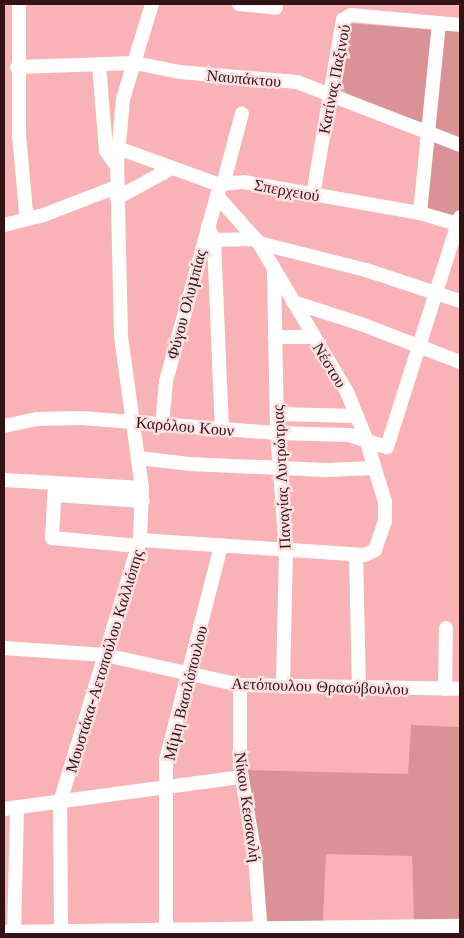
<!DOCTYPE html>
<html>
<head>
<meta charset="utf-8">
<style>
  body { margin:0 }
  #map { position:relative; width:464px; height:938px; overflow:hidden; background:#f9b3b7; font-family:"Libre Baskerville",serif }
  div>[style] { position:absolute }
  .green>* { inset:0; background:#da9296 }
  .street>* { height:14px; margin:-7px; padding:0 7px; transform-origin:7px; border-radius:7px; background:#fff }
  span { translate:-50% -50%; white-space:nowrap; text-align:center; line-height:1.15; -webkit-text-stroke:5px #fde1e2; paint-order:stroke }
  .street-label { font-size:16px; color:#311215 }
  .frame { position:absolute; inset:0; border:5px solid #311215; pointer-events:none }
</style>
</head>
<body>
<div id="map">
  <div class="green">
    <div style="clip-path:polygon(347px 23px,460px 32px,460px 216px,425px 209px,432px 130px,360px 102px,336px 86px)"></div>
    <div style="clip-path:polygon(411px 725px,460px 727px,460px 921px,414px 922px,412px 856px,326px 854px,323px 921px,266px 921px,247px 770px,408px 774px)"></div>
  </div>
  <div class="street">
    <div style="left:19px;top:4px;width:130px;rotate:90deg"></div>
    <div style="left:19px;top:134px;width:78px;rotate:84.9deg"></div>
    <div style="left:26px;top:212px;width:6px;rotate:45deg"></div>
    <div style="left:239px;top:4px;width:37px;rotate:6deg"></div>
    <div style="left:99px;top:65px;width:86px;rotate:85.3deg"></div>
    <div style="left:106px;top:151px;width:19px;rotate:54deg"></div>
    <div style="left:17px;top:67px;width:118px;rotate:-1.9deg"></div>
    <div style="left:135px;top:63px;width:46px;rotate:11.3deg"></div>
    <div style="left:180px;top:72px;width:117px;rotate:4.9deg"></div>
    <div style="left:297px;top:82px;width:175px;rotate:21.1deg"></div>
    <div style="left:118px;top:148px;width:105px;rotate:20deg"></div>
    <div style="left:217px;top:184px;width:27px;rotate:-4deg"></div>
    <div style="left:244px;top:182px;width:179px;rotate:10deg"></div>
    <div style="left:420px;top:213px;width:42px;rotate:16.7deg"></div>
    <div style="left:223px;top:185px;width:74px;rotate:-75.2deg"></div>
    <div style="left:313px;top:195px;width:178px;rotate:-80.3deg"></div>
    <div style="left:343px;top:20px;width:9px;rotate:-32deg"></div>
    <div style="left:351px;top:15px;width:109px;rotate:5.2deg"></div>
    <div style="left:117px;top:198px;width:60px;rotate:-28.7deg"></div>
    <div style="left:420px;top:213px;width:191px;rotate:-84.3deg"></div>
    <div style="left:4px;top:225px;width:38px;rotate:-14deg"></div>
    <div style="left:41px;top:216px;width:80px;rotate:-21.1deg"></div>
    <div style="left:208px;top:226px;width:15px;rotate:67deg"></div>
    <div style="left:214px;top:240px;width:189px;rotate:87.6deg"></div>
    <div style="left:214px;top:240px;width:42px;rotate:-1.4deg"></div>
    <div style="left:259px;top:243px;width:110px;rotate:14.2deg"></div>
    <div style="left:366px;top:270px;width:99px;rotate:18.3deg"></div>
    <div style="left:274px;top:273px;width:160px;rotate:88.9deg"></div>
    <div style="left:277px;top:433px;width:118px;rotate:85.6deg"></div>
    <div style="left:286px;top:551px;width:136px;rotate:91.3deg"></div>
    <div style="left:293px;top:302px;width:71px;rotate:17.9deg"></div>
    <div style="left:361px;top:324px;width:106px;rotate:21deg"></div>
    <div style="left:275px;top:337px;width:38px"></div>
    <div style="left:277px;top:414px;width:80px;rotate:1.4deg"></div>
    <div style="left:4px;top:426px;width:34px;rotate:-12deg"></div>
    <div style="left:37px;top:419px;width:44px;rotate:-1.3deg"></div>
    <div style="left:81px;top:418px;width:197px;rotate:4.4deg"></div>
    <div style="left:277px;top:433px;width:72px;rotate:1.6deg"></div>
    <div style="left:349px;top:435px;width:40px;rotate:18deg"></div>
    <div style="left:387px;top:447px;width:241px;rotate:-72.4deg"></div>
    <div style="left:162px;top:426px;width:45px;rotate:-84.9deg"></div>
    <div style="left:166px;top:381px;width:200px;rotate:-74.6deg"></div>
    <div style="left:139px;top:458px;width:50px;rotate:6.8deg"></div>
    <div style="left:189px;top:464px;width:137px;rotate:2.5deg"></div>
    <div style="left:326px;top:470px;width:48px;rotate:-2.4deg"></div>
    <div style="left:4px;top:480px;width:138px;rotate:3.3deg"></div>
    <div style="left:55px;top:483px;width:55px;rotate:93.1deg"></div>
    <div style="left:52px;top:538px;width:87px;rotate:5.3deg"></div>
    <div style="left:55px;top:495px;width:88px;rotate:3.9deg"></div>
    <div style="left:140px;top:540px;width:225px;rotate:3.8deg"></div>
    <div style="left:364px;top:555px;width:12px;rotate:-24deg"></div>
    <div style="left:375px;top:550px;width:31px;rotate:-71deg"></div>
    <div style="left:385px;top:521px;width:19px;rotate:-90deg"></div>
    <div style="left:385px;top:502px;width:66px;rotate:-106.8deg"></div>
    <div style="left:366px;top:439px;width:51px;rotate:-112deg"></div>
    <div style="left:347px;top:392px;width:173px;rotate:-120.6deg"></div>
    <div style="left:259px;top:243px;width:63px;rotate:-131.8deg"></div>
    <div style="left:356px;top:555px;width:133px;rotate:88.7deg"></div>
    <div style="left:4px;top:648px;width:101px;rotate:4deg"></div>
    <div style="left:105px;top:655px;width:138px;rotate:12.5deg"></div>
    <div style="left:240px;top:685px;width:220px;rotate:1deg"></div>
    <div style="left:240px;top:685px;width:81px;rotate:90deg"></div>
    <div style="left:240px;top:766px;width:92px;rotate:80.6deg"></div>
    <div style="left:255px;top:857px;width:77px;rotate:85.5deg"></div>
    <div style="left:445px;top:689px;width:61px;rotate:-89.1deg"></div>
    <div style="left:4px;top:809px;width:240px;rotate:-7.7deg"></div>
    <div style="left:4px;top:932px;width:456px;rotate:-0.8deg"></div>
    <div style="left:166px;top:932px;width:172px;rotate:-90deg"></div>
    <div style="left:166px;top:760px;width:221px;rotate:-75.6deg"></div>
    <div style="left:14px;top:934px;width:126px;rotate:-88.6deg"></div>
    <div style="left:61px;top:934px;width:132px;rotate:-90.4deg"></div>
    <div style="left:60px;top:802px;width:274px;rotate:-73deg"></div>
    <div style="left:140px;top:540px;width:52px;rotate:-87.8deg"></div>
    <div style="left:142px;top:488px;width:153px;rotate:-97.9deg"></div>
    <div style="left:121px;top:336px;width:170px;rotate:-91.3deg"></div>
    <div style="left:117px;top:166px;width:67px;rotate:-84.9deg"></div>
    <div style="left:123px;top:99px;width:99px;rotate:-73deg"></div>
  </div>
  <div class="street-label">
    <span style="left:244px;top:78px;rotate:5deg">Ναυπάκτου</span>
    <span style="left:334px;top:79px;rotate:-79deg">Κατίνας Παξινού</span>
    <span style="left:287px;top:190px;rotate:10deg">Σπερχειού</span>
    <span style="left:186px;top:304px;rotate:-75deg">Φύγου Ολυμπίας</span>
    <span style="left:330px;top:365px;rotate:59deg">Νέστου</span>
    <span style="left:185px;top:426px;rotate:5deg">Καρόλου Κουν</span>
    <span style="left:281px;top:477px;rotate:-93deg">Παναγίας Λυτρώτριας</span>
    <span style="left:104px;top:661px;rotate:-73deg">Μουστάκα-Αετοπούλου Καλλιόπης</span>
    <span style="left:320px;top:686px;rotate:2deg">Αετόπουλου Θρασύβουλου</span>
    <span style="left:185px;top:693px;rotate:-76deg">Μίμη Βασιλόπουλου</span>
    <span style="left:248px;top:807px;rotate:82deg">Νίκου Κεσσανλή</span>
  </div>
  <div class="frame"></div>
</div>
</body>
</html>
